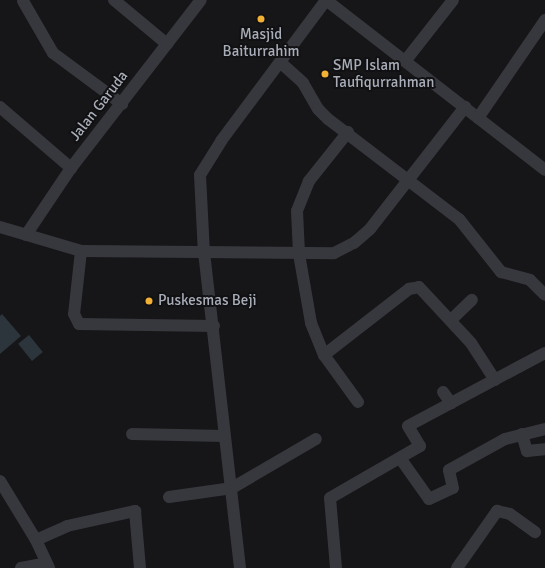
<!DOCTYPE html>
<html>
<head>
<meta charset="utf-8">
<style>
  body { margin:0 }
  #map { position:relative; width:545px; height:568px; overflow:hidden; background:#161618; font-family:Signika,sans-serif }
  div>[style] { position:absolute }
  .water>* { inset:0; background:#2c353c; transform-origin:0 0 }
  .minor>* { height:12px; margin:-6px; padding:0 6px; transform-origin:6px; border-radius:6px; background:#37383d }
  .dots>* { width:11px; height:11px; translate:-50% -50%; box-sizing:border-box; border:2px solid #111113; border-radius:50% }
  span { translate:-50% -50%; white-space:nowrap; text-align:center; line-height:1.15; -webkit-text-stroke:4px #111113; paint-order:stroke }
  .poi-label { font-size:15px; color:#a8adb8 }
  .left { translate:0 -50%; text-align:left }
  .street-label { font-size:15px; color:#a8adb8 }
</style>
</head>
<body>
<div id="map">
  <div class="water">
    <div style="clip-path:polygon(2px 314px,21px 336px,0 354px,0 316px)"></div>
    <div style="left:29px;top:335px;width:22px;height:14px;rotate:51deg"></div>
  </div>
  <div class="minor">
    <div style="left:114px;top:0;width:69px;rotate:39.7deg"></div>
    <div style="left:326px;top:0;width:277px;rotate:37.8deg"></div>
    <div style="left:23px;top:1px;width:60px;rotate:60deg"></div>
    <div style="left:53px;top:53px;width:86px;rotate:36.5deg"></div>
    <div style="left:406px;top:60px;width:76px;rotate:-51.9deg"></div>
    <div style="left:280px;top:62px;width:31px;rotate:42deg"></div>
    <div style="left:303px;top:83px;width:30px;rotate:60deg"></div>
    <div style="left:318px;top:109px;width:14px;rotate:45deg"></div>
    <div style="left:328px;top:119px;width:165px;rotate:37.4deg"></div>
    <div style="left:459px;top:219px;width:68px;rotate:51.6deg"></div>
    <div style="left:501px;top:272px;width:30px;rotate:15deg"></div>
    <div style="left:530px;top:280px;width:21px;rotate:45deg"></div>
    <div style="left:0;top:107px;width:94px;rotate:40.7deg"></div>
    <div style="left:478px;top:118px;width:119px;rotate:-55.6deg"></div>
    <div style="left:348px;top:132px;width:63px;rotate:128.5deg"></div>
    <div style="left:309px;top:181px;width:32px;rotate:112deg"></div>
    <div style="left:297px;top:211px;width:43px;rotate:87.3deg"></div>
    <div style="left:299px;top:254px;width:70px;rotate:80.1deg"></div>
    <div style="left:311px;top:323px;width:35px;rotate:68deg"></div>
    <div style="left:324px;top:355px;width:58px;rotate:54.1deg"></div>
    <div style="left:0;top:227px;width:84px;rotate:16.5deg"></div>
    <div style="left:81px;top:251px;width:253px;rotate:0.5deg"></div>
    <div style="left:334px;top:253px;width:22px;rotate:-27deg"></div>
    <div style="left:354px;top:243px;width:21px;rotate:-41deg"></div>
    <div style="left:370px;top:229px;width:155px;rotate:-52.1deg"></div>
    <div style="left:26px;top:235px;width:81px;rotate:-56.1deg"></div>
    <div style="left:71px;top:168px;width:212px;rotate:-52.3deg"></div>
    <div style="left:81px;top:251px;width:63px;rotate:96.3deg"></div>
    <div style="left:74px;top:314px;width:11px;rotate:63deg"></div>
    <div style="left:79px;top:324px;width:135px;rotate:0.8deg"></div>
    <div style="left:451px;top:320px;width:29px;rotate:-44deg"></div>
    <div style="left:324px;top:355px;width:108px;rotate:-37.8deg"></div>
    <div style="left:409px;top:289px;width:10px;rotate:-11deg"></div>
    <div style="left:419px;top:287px;width:76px;rotate:47.1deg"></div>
    <div style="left:471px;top:343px;width:44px;rotate:57deg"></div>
    <div style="left:443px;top:392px;width:14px;rotate:54deg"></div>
    <div style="left:132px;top:434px;width:92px;rotate:1.2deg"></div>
    <div style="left:522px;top:434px;width:18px;rotate:74deg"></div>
    <div style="left:527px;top:451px;width:18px;rotate:-6deg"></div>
    <div style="left:400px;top:458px;width:50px;rotate:54.7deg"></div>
    <div style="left:429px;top:499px;width:26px;rotate:-25deg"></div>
    <div style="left:453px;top:488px;width:18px;rotate:-103deg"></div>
    <div style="left:449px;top:470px;width:64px;rotate:-29deg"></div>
    <div style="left:505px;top:439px;width:41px;rotate:-14deg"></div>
    <div style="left:0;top:481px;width:69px;rotate:58.6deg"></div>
    <div style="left:36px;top:540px;width:31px;rotate:65deg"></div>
    <div style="left:169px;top:497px;width:64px;rotate:-8.1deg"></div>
    <div style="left:232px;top:488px;width:97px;rotate:-30.3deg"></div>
    <div style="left:36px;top:540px;width:34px;rotate:-24deg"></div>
    <div style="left:67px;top:526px;width:70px;rotate:-12.4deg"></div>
    <div style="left:135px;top:511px;width:57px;rotate:85deg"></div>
    <div style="left:21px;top:568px;width:26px;rotate:-11deg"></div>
    <div style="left:240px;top:568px;width:316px;rotate:-96.5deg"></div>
    <div style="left:204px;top:254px;width:79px;rotate:-92.9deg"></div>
    <div style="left:200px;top:175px;width:40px;rotate:-58deg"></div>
    <div style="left:221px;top:141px;width:176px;rotate:-53.3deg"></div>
    <div style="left:336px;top:568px;width:70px;rotate:-94.9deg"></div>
    <div style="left:330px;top:498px;width:104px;rotate:-30deg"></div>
    <div style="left:420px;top:446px;width:23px;rotate:-121deg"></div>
    <div style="left:408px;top:426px;width:155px;rotate:-28.1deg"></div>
    <div style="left:457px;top:568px;width:70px;rotate:-54.9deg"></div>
    <div style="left:497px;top:511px;width:13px;rotate:13deg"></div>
    <div style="left:510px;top:514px;width:31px;rotate:36deg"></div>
  </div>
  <div class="dots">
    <div style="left:261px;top:19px;background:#f2b134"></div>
    <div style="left:325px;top:74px;background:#f2b134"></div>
    <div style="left:149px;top:301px;background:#f2b134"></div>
  </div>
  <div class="poi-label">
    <span style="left:261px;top:43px">Masjid<br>Baiturrahim</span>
    <span class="left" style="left:333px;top:74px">SMP Islam<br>Taufiqurrahman</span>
    <span class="left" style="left:158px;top:301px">Puskesmas Beji</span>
  </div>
  <div class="street-label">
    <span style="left:99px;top:106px;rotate:-52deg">Jalan Garuda</span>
  </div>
</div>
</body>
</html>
